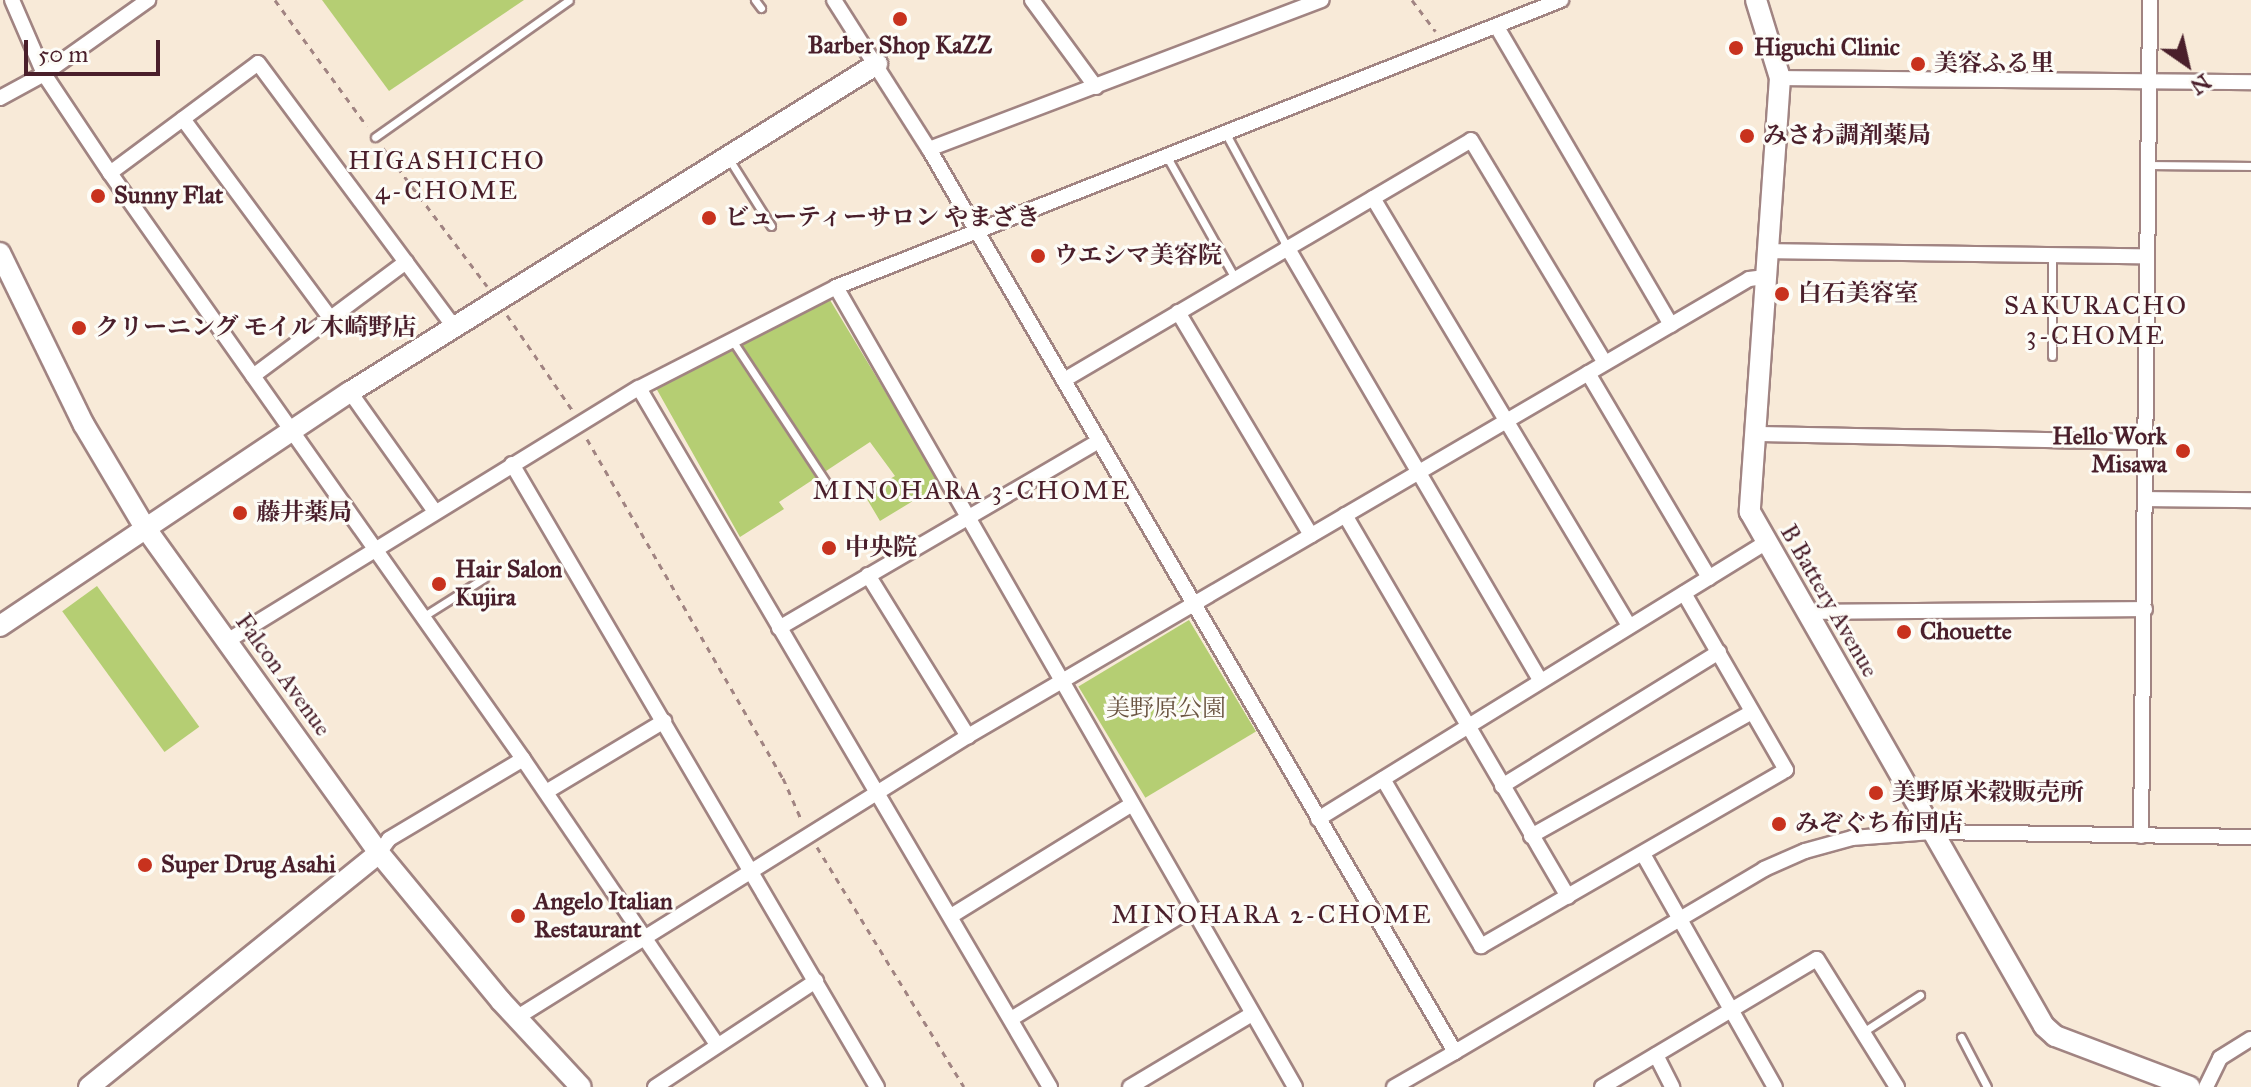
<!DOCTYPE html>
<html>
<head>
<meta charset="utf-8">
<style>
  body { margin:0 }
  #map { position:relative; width:2251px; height:1087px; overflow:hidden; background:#f8ead8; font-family:"IM FELL Great Primer","Noto Serif JP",serif }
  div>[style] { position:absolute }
  .green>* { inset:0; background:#b5ce73; transform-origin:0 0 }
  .path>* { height:3px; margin-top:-1.5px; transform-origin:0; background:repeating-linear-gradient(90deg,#a18482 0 6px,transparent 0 12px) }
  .roads { filter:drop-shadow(2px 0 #a18482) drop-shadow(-2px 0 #a18482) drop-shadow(0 2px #a18482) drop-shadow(0 -2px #a18482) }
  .lane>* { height:7px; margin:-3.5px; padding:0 3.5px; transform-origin:3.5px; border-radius:3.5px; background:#fff }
  .street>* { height:14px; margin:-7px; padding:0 7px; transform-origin:7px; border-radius:7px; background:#fff }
  .secondary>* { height:20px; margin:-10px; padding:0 10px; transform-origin:10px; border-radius:10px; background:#fff }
  .dots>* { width:22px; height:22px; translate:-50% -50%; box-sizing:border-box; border:4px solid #fdfcf7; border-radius:50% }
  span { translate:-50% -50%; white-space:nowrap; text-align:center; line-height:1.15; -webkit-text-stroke:6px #fdfcf7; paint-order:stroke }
  .poi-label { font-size:24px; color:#4a1f2b; font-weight:700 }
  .left { translate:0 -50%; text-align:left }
  .right { translate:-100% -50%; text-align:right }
  .street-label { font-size:24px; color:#4a1f2b }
  .park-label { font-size:24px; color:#6a5441 }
  .neighbourhood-label { font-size:26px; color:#4a1f2b; letter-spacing:2px }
  .north { position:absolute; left:2147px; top:24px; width:80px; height:80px; -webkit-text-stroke:6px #fdfcf7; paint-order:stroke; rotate:146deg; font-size:22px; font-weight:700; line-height:32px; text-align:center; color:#4a1f2b }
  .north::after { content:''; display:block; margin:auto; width:28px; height:36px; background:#4a1f2b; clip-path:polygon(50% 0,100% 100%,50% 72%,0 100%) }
  .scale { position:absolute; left:24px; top:40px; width:136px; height:36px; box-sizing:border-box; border:4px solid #4a1f2b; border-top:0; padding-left:10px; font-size:24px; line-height:28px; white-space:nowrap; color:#4a1f2b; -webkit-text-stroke:6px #fdfcf7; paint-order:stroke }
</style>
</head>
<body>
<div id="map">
  <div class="green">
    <div style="clip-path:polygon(322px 0,524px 0,389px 91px)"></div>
    <div style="clip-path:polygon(830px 300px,941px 484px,880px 521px,864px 494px,895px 476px,870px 442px,779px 502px,784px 509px,740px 537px,656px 388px)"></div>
    <div style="left:97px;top:586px;width:174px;height:43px;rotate:54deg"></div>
    <div style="left:1189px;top:620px;width:130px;height:129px;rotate:59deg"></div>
  </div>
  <div class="path">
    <div style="left:275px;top:0;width:156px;rotate:53.9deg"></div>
    <div style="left:1412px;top:0;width:39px;rotate:53deg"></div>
    <div style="left:383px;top:148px;width:173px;rotate:53deg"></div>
    <div style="left:507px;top:315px;width:116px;rotate:55.5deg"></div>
    <div style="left:587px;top:439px;width:392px;rotate:60deg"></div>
    <div style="left:783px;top:778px;width:45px;rotate:66.3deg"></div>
    <div style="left:817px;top:847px;width:281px;rotate:58.5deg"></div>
  </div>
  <div class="roads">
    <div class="lane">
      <div style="left:755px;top:0;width:10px;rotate:53deg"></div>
      <div style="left:1226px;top:134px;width:128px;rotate:61.6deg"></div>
      <div style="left:375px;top:137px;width:237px;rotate:-35.2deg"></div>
      <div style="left:1167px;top:157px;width:139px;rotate:60.7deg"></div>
      <div style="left:729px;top:159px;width:79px;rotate:57.9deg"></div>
      <div style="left:2149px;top:165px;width:102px;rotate:0.6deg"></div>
      <div style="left:732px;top:340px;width:169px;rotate:56.6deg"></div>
      <div style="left:2052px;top:356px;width:101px;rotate:-90deg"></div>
      <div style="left:424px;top:616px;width:71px;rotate:-32.3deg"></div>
      <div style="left:1863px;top:1032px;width:68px;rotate:-33deg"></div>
      <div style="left:1961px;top:1037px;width:56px;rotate:62.5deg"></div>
    </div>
    <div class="street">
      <div style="left:12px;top:0;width:81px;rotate:66.6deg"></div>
      <div style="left:44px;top:74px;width:119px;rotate:56.3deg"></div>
      <div style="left:110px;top:173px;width:717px;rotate:54.82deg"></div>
      <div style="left:523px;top:759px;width:345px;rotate:55.8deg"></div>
      <div style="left:834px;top:0;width:177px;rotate:57.5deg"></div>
      <div style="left:929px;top:149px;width:1045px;rotate:59.78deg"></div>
      <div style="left:1455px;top:1052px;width:359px;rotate:-30.6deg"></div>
      <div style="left:1764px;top:869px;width:45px;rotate:-23.7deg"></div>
      <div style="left:1805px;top:851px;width:49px;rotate:-15.5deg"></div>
      <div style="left:1852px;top:838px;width:80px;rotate:-4.3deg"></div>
      <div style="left:1932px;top:832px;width:319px;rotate:0.9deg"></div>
      <div style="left:1032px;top:0;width:108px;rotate:53.7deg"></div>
      <div style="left:1497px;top:27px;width:345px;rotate:59.7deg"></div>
      <div style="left:1780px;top:78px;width:471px;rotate:0.5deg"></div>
      <div style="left:0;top:98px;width:50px;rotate:-28.6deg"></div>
      <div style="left:44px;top:74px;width:128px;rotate:-35.4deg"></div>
      <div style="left:183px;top:119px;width:247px;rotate:53.5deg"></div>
      <div style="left:929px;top:149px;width:420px;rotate:-20.8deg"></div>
      <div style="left:110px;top:173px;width:184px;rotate:-36.6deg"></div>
      <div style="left:258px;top:63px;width:329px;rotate:53.4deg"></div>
      <div style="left:1373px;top:198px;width:499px;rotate:59.1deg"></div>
      <div style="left:1287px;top:247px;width:501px;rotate:59.7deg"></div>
      <div style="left:1767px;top:251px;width:380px;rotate:0.8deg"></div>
      <div style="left:836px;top:287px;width:922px;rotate:60.15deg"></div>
      <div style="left:1178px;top:312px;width:260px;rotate:59.2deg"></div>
      <div style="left:1588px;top:373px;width:238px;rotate:59.4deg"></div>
      <div style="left:253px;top:376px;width:191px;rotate:-36.7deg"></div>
      <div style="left:1064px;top:380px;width:472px;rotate:-30.5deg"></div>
      <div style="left:1471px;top:140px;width:260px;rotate:59deg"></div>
      <div style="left:639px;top:388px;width:811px;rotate:59.55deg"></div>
      <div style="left:350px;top:392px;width:145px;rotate:54.6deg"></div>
      <div style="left:1755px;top:434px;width:390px;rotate:1.2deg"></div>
      <div style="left:512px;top:464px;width:722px;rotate:59.64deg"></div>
      <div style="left:2147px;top:499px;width:104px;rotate:0.6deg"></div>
      <div style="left:1345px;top:515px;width:442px;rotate:59.7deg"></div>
      <div style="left:868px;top:575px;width:190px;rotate:58.2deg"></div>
      <div style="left:1805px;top:612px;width:340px;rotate:-0.5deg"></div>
      <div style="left:779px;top:628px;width:371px;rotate:-30.3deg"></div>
      <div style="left:227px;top:641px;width:483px;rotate:-31.6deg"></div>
      <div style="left:639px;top:388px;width:221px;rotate:-27.1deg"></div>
      <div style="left:836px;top:287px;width:780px;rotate:-21.6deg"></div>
      <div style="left:1383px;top:779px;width:194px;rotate:59.6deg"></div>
      <div style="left:1481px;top:946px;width:352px;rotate:-30deg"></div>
      <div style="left:1786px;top:770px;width:204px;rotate:-120deg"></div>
      <div style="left:1502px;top:786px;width:255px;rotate:-31.7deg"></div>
      <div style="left:546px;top:792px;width:138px;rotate:-31deg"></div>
      <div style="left:1318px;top:819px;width:525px;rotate:-31.69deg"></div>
      <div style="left:1531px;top:836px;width:253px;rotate:-29.3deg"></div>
      <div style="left:2141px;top:836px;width:836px;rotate:-89.38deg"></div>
      <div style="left:379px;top:853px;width:17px;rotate:-54deg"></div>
      <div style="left:389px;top:839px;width:156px;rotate:-30.8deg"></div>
      <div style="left:1643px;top:854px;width:268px;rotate:60.5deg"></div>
      <div style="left:951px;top:916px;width:213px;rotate:-31.7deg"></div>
      <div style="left:516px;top:1018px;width:533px;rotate:-31.96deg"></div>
      <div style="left:968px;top:736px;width:905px;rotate:-30.33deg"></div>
      <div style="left:1749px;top:279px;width:16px;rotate:-7deg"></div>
      <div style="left:1011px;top:1019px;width:211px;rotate:-31.4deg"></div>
      <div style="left:1656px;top:1055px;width:36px;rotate:63deg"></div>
      <div style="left:655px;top:1087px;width:193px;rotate:-33.4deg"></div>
      <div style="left:1130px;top:1087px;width:142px;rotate:-30.9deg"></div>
      <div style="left:1394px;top:1087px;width:70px;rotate:-29.8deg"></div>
      <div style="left:1602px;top:1087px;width:250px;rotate:-30.8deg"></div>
      <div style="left:1817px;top:959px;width:151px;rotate:58deg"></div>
      <div style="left:2206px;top:1087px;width:32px;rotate:-64deg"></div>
      <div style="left:2220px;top:1058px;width:36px;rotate:-32deg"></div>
    </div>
    <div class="secondary">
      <div style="left:1756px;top:0;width:82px;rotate:72.9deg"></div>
      <div style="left:1780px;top:78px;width:435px;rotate:94deg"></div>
      <div style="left:1750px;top:512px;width:592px;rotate:60.23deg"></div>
      <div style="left:2044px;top:1026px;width:15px;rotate:42deg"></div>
      <div style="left:2055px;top:1036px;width:144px;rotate:20.7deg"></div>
      <div style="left:0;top:253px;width:191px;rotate:64deg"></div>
      <div style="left:84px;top:425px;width:117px;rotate:59.3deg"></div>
      <div style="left:144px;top:526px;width:403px;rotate:54.3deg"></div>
      <div style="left:379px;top:853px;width:192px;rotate:50.5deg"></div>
      <div style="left:501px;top:1001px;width:117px;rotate:47.1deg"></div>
      <div style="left:0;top:626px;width:421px;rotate:-33.8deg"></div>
      <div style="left:350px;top:392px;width:621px;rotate:-31.9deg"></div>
      <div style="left:89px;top:1087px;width:373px;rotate:-38.9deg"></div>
    </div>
  </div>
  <div class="dots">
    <div style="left:900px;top:19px;background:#c8321e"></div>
    <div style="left:1736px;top:48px;background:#c8321e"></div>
    <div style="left:1918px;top:64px;background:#c8321e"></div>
    <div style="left:1747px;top:136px;background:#c8321e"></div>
    <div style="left:98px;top:196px;background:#c8321e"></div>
    <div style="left:709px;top:218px;background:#c8321e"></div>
    <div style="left:1038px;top:256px;background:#c8321e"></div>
    <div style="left:1782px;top:294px;background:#c8321e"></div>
    <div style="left:79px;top:328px;background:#c8321e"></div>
    <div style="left:2183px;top:451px;background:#c8321e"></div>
    <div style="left:240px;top:513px;background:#c8321e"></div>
    <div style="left:829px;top:548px;background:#c8321e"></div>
    <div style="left:439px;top:584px;background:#c8321e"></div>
    <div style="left:1904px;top:632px;background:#c8321e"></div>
    <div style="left:1876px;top:793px;background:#c8321e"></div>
    <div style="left:1779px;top:824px;background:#c8321e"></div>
    <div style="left:145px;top:865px;background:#c8321e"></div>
    <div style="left:518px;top:916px;background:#c8321e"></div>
  </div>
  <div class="poi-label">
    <span style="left:900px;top:46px">Barber Shop KaZZ</span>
    <span class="left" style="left:1754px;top:48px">Higuchi Clinic</span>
    <span class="left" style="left:1934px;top:64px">美容ふる里</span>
    <span class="left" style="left:1763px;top:136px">みさわ調剤薬局</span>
    <span class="left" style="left:114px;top:196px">Sunny Flat</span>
    <span class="left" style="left:725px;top:218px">ビューティーサロン やまざき</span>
    <span class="left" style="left:1054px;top:256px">ウエシマ美容院</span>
    <span class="left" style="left:1798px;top:294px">白石美容室</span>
    <span class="left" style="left:95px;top:328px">クリーニング モイル 木崎野店</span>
    <span class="right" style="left:2167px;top:451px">Hello Work<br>Misawa</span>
    <span class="left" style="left:256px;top:513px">藤井薬局</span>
    <span class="left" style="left:845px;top:548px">中央院</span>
    <span class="left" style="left:455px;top:584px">Hair Salon<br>Kujira</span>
    <span class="left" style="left:1920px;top:632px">Chouette</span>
    <span class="left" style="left:1892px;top:793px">美野原米穀販売所</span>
    <span class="left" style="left:1795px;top:824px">みぞぐち布団店</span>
    <span class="left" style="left:161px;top:865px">Super Drug Asahi</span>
    <span class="left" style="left:534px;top:916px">Angelo Italian<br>Restaurant</span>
  </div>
  <div class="street-label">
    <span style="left:1829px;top:601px;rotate:60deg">B Battery Avenue</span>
    <span style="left:283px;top:675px;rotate:54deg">Falcon Avenue</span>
  </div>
  <div class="park-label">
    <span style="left:1166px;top:709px">美野原公園</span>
  </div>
  <div class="neighbourhood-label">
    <span style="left:447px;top:176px">HIGASHICHO<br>4-CHOME</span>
    <span style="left:2096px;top:321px">SAKURACHO<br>3-CHOME</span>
    <span style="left:972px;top:491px">MINOHARA 3-CHOME</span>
    <span style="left:1272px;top:915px">MINOHARA 2-CHOME</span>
  </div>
  <div class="north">N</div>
  <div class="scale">50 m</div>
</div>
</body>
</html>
